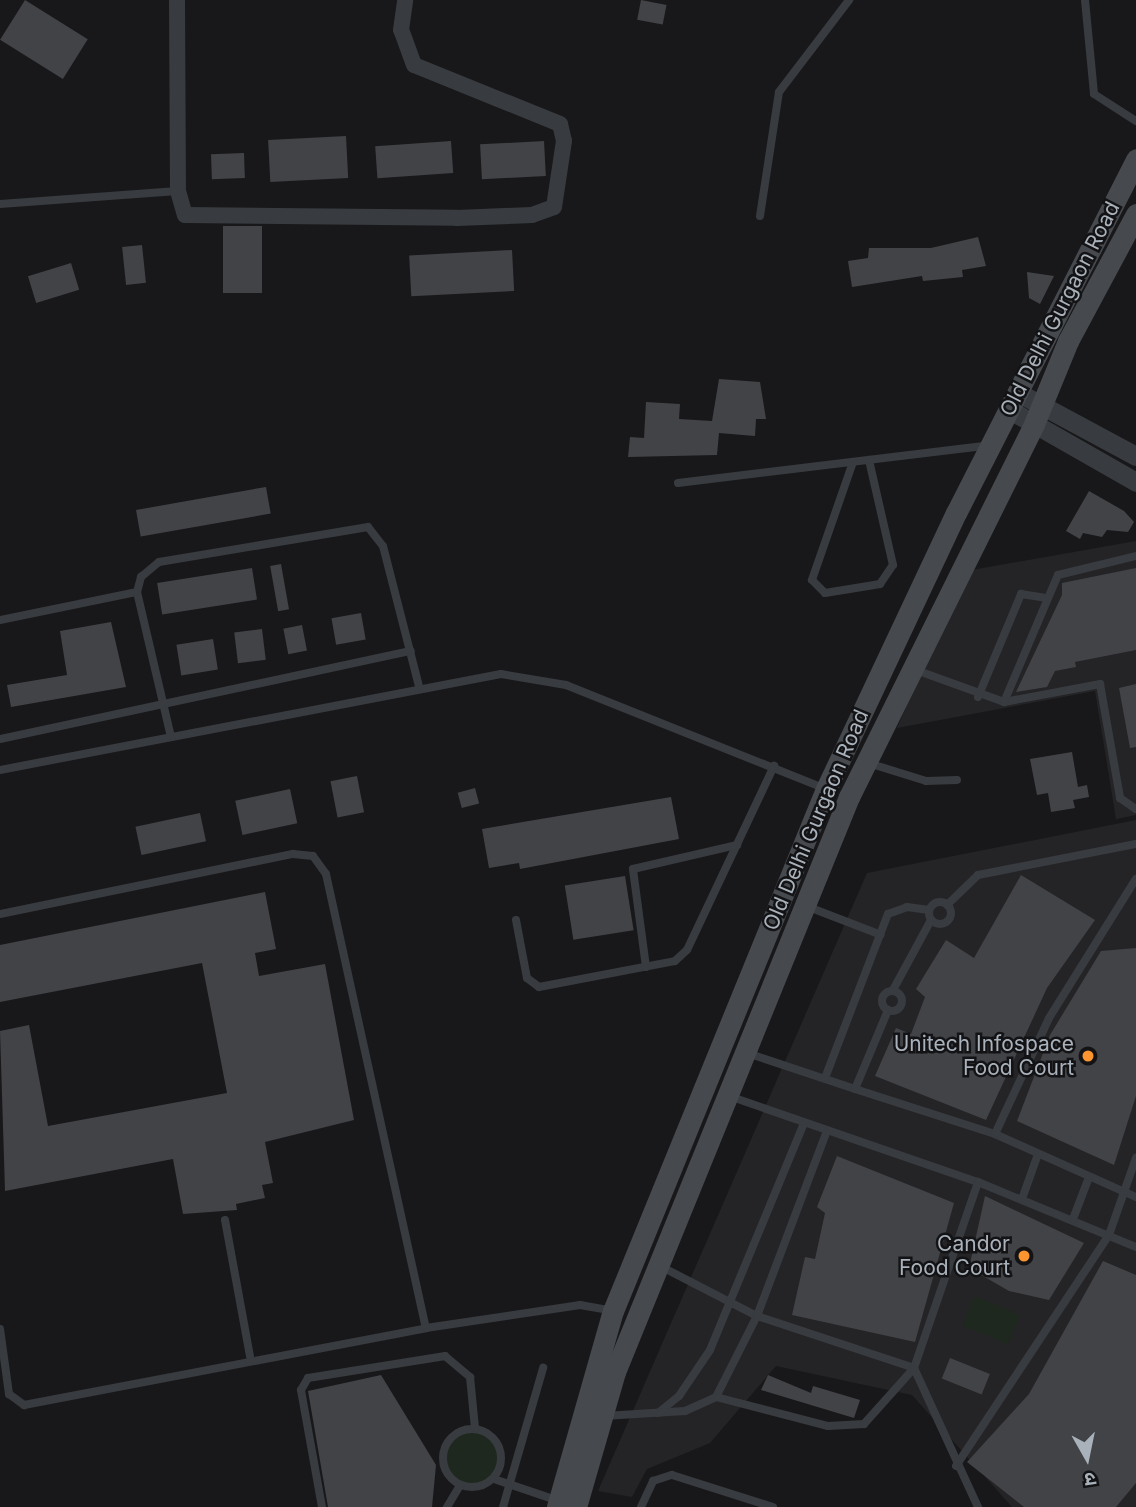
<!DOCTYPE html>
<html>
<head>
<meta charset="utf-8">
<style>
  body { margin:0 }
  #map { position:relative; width:1136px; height:1507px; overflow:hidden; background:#18181a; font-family:Inter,"Noto Sans Devanagari",sans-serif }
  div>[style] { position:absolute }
  .built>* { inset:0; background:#242427 }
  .green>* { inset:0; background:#1f281f; transform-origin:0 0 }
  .round { border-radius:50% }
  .building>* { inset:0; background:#424347; transform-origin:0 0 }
  .service>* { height:8px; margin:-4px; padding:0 4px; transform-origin:4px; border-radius:4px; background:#383b3f }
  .service>.ring { margin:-4px; padding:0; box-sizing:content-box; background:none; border:8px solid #383b3f; border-radius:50% }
  .minor>* { height:16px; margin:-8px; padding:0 8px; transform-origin:8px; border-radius:8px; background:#383b3f }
  .tertiary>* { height:19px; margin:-9.5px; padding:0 9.5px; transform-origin:9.5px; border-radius:9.5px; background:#383b3f }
  .secondary>* { height:21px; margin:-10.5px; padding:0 10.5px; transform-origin:10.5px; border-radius:10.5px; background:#464a4f }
  .dots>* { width:19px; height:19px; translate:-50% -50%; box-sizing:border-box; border:4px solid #131315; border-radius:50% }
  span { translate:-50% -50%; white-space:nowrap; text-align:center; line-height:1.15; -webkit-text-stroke:5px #131315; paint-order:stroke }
  .street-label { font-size:21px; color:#a9b1ba }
  .poi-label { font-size:21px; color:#a9b1ba }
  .right { translate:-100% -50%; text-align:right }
  .north { position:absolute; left:1052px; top:1423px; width:70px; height:70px; -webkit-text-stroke:5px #131315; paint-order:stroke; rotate:171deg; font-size:19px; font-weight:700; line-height:28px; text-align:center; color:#a9b1ba }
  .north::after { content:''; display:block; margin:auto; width:24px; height:32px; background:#a9b1ba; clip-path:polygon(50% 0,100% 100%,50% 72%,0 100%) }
</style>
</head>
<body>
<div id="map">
  <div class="built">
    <div style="clip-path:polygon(1136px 541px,1136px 815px,1116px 819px,1095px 691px,897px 728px,966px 571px)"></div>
    <div style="clip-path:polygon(1136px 820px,1136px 1507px,1012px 1507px,912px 1395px,776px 1366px,710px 1443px,647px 1469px,632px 1497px,598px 1491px,867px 873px)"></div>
  </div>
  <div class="green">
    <div style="left:975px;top:1296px;width:49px;height:32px;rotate:23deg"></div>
    <div class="round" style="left:446px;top:1431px;width:54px;height:54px"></div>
  </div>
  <div class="building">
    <div style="left:25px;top:0;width:74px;height:47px;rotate:32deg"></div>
    <div style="left:641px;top:0;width:26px;height:20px;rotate:11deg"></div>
    <div style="left:346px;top:136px;width:42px;height:78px;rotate:87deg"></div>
    <div style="left:451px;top:141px;width:32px;height:76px;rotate:86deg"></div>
    <div style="left:544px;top:141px;width:35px;height:64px;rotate:87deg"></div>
    <div style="left:244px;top:153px;width:25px;height:33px;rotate:88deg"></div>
    <div style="left:223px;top:226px;width:39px;height:67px"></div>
    <div style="clip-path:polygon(978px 237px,986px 266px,962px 270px,963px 277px,923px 281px,922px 276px,852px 287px,848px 261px,868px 258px,869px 248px,931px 248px)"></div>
    <div style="left:142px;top:245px;width:38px;height:20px;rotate:84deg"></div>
    <div style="left:512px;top:250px;width:41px;height:103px;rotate:87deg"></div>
    <div style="left:71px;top:263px;width:28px;height:45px;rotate:73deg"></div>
    <div style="clip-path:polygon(1027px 272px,1054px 276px,1040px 304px,1029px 298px)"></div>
    <div style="clip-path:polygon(719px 379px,760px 382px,766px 419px,756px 419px,755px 436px,719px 433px,717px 455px,628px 457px,630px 437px,644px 438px,646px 402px,680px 404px,679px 419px,712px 421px)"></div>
    <div style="left:266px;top:487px;width:27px;height:132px;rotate:80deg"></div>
    <div style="clip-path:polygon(1089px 491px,1124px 511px,1134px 522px,1128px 532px,1107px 530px,1102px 537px,1083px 533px,1080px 539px,1066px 531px)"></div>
    <div style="left:281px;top:564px;width:46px;height:11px;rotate:80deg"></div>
    <div style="left:252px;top:568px;width:32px;height:96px;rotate:81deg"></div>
    <div style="clip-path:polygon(1136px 568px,1136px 650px,1075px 662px,1076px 667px,1055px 671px,1047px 687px,1016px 692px,1062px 595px,1062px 583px)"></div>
    <div style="left:361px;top:613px;width:27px;height:30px;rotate:80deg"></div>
    <div style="clip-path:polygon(111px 622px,126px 687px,11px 707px,7px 685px,67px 675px,60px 631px)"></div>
    <div style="left:302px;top:625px;width:26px;height:19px;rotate:79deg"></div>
    <div style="left:262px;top:629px;width:31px;height:28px;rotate:83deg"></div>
    <div style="left:213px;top:639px;width:31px;height:37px;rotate:81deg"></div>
    <div style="clip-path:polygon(1136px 684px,1136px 747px,1130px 748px,1119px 688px)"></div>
    <div style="clip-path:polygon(1072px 752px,1078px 787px,1087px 785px,1089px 797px,1073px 800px,1075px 808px,1051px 812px,1048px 793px,1037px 795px,1030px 759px)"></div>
    <div style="left:357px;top:776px;width:37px;height:27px;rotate:79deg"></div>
    <div style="left:475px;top:788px;width:16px;height:18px;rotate:75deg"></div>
    <div style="left:290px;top:789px;width:35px;height:56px;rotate:78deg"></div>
    <div style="clip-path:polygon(671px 797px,679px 839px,520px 869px,519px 863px,489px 868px,482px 829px)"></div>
    <div style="left:200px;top:813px;width:29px;height:66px;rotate:78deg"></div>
    <div style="clip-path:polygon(1021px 875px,1095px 920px,1047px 988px,986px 1120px,875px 1076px,896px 1028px,911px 1034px,925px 997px,916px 989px,946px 940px,974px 958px)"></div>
    <div style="left:625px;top:876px;width:55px;height:61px;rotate:81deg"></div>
    <div style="clip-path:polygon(265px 892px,276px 949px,255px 953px,259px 976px,325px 964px,354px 1120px,265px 1142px,273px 1183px,262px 1185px,265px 1198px,236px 1204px,237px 1210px,183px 1214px,173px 1159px,5px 1191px,0 1031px,29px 1025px,48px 1126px,227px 1093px,202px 963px,0 1002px,0 945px)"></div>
    <div style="clip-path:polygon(1136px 948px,1136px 1096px,1114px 1165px,1017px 1121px,1050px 1035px,1101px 951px)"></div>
    <div style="clip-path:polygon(837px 1156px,954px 1203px,915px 1342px,792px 1315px,805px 1257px,815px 1259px,825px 1213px,817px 1207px)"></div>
    <div style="clip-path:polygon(985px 1196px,1084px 1243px,1049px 1300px,1009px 1291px,969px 1268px)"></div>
    <div style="clip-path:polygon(1103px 1261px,1136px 1275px,1136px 1483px,1116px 1507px,1024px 1507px,967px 1462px,1029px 1394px)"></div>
    <div style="left:950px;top:1358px;width:43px;height:22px;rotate:22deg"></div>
    <div style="clip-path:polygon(381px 1375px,436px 1465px,432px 1507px,328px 1507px,308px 1391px)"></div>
    <div style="clip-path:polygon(768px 1375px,811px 1393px,813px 1386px,860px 1400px,854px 1418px,761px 1390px)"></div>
  </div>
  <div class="service">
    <div style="left:1085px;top:0;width:94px;rotate:84.5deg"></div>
    <div style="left:1094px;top:94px;width:50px;rotate:32.7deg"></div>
    <div style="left:0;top:204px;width:178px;rotate:-4.2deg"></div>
    <div style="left:760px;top:216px;width:125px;rotate:-81.3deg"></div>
    <div style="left:779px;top:92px;width:116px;rotate:-52.7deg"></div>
    <div style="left:853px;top:462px;width:125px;rotate:109.2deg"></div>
    <div style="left:812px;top:580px;width:18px;rotate:45deg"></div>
    <div style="left:825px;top:593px;width:56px;rotate:-9.3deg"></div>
    <div style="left:880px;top:584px;width:23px;rotate:-56deg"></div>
    <div style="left:893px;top:565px;width:108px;rotate:-102.9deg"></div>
    <div style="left:678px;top:483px;width:310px;rotate:-6.9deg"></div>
    <div style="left:0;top:620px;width:140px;rotate:-11.6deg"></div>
    <div style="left:913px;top:669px;width:97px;rotate:19.9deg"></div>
    <div style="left:1004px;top:702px;width:98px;rotate:-10.6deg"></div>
    <div style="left:1100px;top:684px;width:116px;rotate:80deg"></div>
    <div style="left:1120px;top:798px;width:19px;rotate:35deg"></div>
    <div style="left:978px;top:697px;width:112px;rotate:-67.3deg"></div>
    <div style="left:1021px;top:594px;width:25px;rotate:9deg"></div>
    <div style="left:1004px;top:702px;width:138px;rotate:-67deg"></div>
    <div style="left:1058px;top:575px;width:80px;rotate:-13.7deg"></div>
    <div style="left:171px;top:737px;width:149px;rotate:-103.2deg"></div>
    <div style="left:137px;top:592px;width:16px;rotate:-75deg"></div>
    <div style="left:141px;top:577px;width:23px;rotate:-40deg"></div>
    <div style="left:159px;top:562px;width:212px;rotate:-9.5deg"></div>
    <div style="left:368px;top:527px;width:24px;rotate:52deg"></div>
    <div style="left:383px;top:546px;width:145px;rotate:75.6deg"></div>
    <div style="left:0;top:739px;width:420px;rotate:-12.1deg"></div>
    <div style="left:868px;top:763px;width:61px;rotate:17.2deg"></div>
    <div style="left:926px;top:781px;width:31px;rotate:-2deg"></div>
    <div style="left:0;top:770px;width:510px;rotate:-10.85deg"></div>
    <div style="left:501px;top:674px;width:66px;rotate:9.6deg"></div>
    <div style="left:566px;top:685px;width:277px;rotate:21.8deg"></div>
    <div class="ring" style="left:929px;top:902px;width:14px;height:14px"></div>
    <div style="left:947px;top:905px;width:43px;rotate:-44.1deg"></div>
    <div style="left:978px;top:875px;width:161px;rotate:-11.1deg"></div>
    <div style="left:806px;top:906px;width:80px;rotate:21.1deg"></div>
    <div style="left:0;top:914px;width:299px;rotate:-11.6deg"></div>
    <div style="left:293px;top:854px;width:20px;rotate:6deg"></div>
    <div style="left:313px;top:856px;width:22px;rotate:54deg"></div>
    <div style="left:326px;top:874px;width:465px;rotate:77.6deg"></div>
    <div style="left:516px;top:920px;width:59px;rotate:79.3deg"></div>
    <div style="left:527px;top:978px;width:15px;rotate:37deg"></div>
    <div style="left:539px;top:987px;width:138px;rotate:-10.8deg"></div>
    <div style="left:675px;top:961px;width:16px;rotate:-43deg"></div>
    <div style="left:687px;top:950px;width:204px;rotate:-64.7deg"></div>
    <div style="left:646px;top:967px;width:99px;rotate:-97.6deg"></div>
    <div style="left:633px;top:869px;width:107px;rotate:-13deg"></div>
    <div style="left:893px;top:990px;width:80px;rotate:-61.5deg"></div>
    <div class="ring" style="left:882px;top:991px;width:12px;height:12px"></div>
    <div style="left:747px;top:1053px;width:114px;rotate:18.4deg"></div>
    <div style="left:855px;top:1089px;width:86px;rotate:-67.3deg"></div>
    <div style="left:825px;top:1078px;width:176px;rotate:-69deg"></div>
    <div style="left:888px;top:914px;width:20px;rotate:-20deg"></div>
    <div style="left:907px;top:907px;width:22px;rotate:8deg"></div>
    <div style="left:855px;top:1089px;width:147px;rotate:17.8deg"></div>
    <div style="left:995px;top:1134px;width:154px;rotate:24.1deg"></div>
    <div style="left:729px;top:1096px;width:263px;rotate:19.1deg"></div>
    <div style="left:978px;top:1182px;width:171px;rotate:22.4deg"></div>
    <div style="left:995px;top:1134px;width:128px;rotate:-65deg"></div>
    <div style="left:1049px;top:1018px;width:164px;rotate:-58deg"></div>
    <div style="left:1022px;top:1199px;width:48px;rotate:-70.4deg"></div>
    <div style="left:1073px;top:1219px;width:45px;rotate:-69.1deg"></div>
    <div style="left:225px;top:1220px;width:143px;rotate:79.6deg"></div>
    <div style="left:660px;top:1266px;width:109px;rotate:27.3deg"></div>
    <div style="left:757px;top:1316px;width:165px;rotate:18.3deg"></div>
    <div style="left:914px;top:1368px;width:153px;rotate:65.3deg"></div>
    <div style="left:0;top:1329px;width:66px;rotate:82.1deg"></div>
    <div style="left:9px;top:1394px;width:19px;rotate:36deg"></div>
    <div style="left:24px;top:1405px;width:409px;rotate:-10.8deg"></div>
    <div style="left:426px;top:1328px;width:156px;rotate:-8.5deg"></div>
    <div style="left:580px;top:1305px;width:34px;rotate:10deg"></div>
    <div style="left:716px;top:1397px;width:91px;rotate:-63.2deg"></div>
    <div style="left:757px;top:1316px;width:196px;rotate:-69.3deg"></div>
    <div style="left:658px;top:1413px;width:27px;rotate:-39deg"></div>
    <div style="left:679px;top:1396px;width:55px;rotate:-56deg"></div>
    <div style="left:710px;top:1350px;width:243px;rotate:-67.5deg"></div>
    <div style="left:604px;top:1416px;width:81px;rotate:-3.5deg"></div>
    <div style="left:685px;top:1411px;width:34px;rotate:-24deg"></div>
    <div style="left:716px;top:1397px;width:116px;rotate:14.5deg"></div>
    <div style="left:828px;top:1426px;width:36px;rotate:-3deg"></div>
    <div style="left:864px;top:1424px;width:75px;rotate:-48.2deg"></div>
    <div style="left:914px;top:1368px;width:197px;rotate:-71deg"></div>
    <div class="ring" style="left:443px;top:1429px;width:50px;height:50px"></div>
    <div style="left:956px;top:1466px;width:277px;rotate:-56.5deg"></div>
    <div style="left:1109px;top:1235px;width:82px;rotate:-70.7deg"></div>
    <div style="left:494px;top:1479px;width:69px;rotate:18.7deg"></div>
    <div style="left:322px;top:1507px;width:119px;rotate:-100.2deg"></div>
    <div style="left:301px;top:1390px;width:14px;rotate:-60deg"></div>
    <div style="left:308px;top:1378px;width:139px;rotate:-9.1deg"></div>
    <div style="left:445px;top:1356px;width:33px;rotate:40deg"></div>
    <div style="left:470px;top:1377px;width:51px;rotate:84.4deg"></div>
    <div style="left:447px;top:1507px;width:26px;rotate:-59deg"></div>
    <div style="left:503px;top:1507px;width:145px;rotate:-73.9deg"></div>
    <div style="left:641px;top:1507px;width:29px;rotate:-65deg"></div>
    <div style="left:653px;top:1481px;width:20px;rotate:-18deg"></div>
    <div style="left:672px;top:1475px;width:106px;rotate:17.6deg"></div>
  </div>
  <div class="minor">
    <div style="left:177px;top:0;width:191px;rotate:89.7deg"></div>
    <div style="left:178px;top:191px;width:25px;rotate:74deg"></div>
    <div style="left:185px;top:215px;width:272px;rotate:0.6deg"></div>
    <div style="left:457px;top:218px;width:75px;rotate:-2.3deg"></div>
    <div style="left:532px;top:215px;width:23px;rotate:-20deg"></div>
    <div style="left:554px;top:207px;width:67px;rotate:-81.4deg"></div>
    <div style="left:564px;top:141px;width:17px;rotate:-103deg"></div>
    <div style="left:560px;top:124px;width:157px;rotate:-158deg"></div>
    <div style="left:414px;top:65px;width:37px;rotate:-110deg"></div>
    <div style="left:401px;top:30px;width:30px;rotate:-82deg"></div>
  </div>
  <div class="tertiary">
    <div style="left:1019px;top:393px;width:133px;rotate:28.3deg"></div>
    <div style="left:1010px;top:410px;width:145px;rotate:29.7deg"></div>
  </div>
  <div class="secondary">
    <div style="left:557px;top:1507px;width:204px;rotate:-74.1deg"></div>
    <div style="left:613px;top:1311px;width:564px;rotate:-67.8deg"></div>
    <div style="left:826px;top:789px;width:305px;rotate:-64.8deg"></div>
    <div style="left:956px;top:513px;width:397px;rotate:-63deg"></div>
    <div style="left:576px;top:1507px;width:141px;rotate:-73.9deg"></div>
    <div style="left:615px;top:1372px;width:621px;rotate:-67.86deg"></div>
    <div style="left:849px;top:797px;width:416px;rotate:-63.6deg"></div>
    <div style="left:1034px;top:424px;width:90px;rotate:-67.7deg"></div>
    <div style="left:1068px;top:341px;width:144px;rotate:-61.8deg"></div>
  </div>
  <div class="dots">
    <div style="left:1088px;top:1056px;background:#fa9530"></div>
    <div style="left:1024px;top:1256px;background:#fa9530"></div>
  </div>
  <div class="street-label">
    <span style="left:1060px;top:309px;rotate:-63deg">Old Delhi Gurgaon Road</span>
    <span style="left:816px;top:820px;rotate:-67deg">Old Delhi Gurgaon Road</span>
  </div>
  <div class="poi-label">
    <span class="right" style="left:1074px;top:1056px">Unitech Infospace<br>Food Court</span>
    <span class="right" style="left:1010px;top:1256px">Candor<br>Food Court</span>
  </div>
  <div class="north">उ</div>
</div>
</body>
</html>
